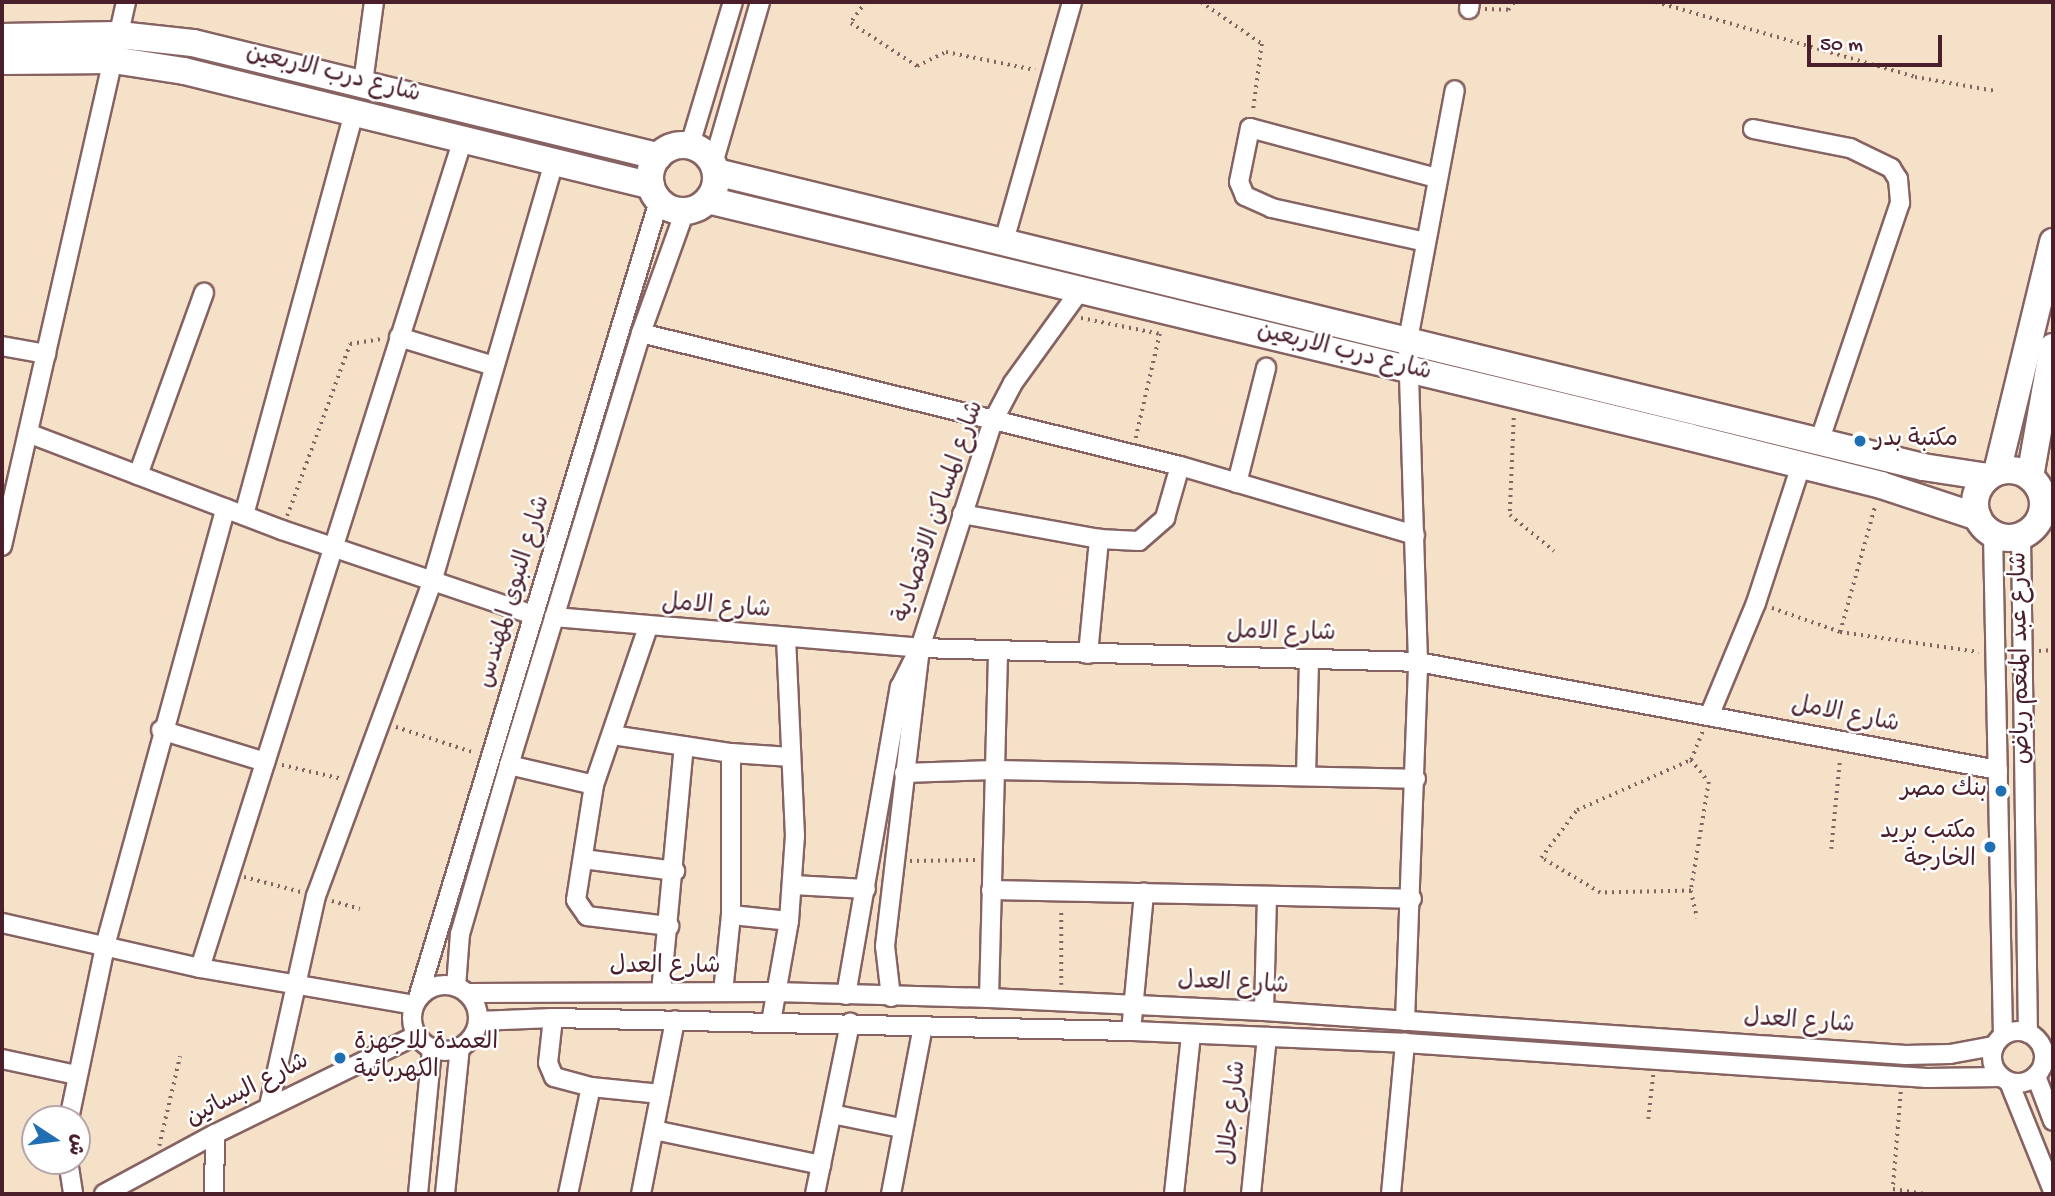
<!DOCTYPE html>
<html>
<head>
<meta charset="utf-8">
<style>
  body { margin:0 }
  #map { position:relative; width:2055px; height:1196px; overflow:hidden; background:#f5e1c8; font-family:"Gochi Hand","Playpen Sans Arabic",sans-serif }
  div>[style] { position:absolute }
  .path>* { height:3.5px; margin-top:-1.75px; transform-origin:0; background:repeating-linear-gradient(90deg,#866362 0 2px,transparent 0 7px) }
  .roads { filter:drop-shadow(2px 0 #866362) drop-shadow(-2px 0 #866362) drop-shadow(0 2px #866362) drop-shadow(0 -2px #866362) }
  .minor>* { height:18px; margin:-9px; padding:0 9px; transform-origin:9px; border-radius:9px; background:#fff }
  .minor>.ring { margin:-9px; padding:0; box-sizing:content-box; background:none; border:18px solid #fff; border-radius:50% }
  .highway>* { height:26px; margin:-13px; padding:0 13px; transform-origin:13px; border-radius:13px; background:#fff }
  .highway>.ring { margin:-13px; padding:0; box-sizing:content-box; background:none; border:26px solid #fff; border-radius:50% }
  .dots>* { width:19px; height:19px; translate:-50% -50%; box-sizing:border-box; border:4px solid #fff; border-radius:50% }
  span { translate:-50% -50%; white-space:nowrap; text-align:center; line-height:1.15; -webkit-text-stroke:5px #fff; paint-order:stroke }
  .street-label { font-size:24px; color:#4a1f2b }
  .poi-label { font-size:24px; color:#4a1f2b }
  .left { translate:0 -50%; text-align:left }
  .right { translate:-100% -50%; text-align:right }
  .frame { position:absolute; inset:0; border:4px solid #4a1f2b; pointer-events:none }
  .north { position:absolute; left:21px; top:1105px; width:70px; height:70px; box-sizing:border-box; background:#fff; border:2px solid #b7a5aa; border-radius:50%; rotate:103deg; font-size:19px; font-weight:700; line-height:28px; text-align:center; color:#4a1f2b }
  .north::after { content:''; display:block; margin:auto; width:24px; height:32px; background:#1f6fb2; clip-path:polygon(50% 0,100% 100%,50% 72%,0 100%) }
  .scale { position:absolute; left:1807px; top:35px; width:135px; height:32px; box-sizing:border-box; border:4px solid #4a1f2b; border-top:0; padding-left:9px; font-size:21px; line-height:24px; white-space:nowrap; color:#4a1f2b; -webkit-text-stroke:5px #fff; paint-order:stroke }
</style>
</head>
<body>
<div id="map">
  <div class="path">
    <div style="left:866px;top:2px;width:26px;rotate:126deg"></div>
    <div style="left:851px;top:23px;width:79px;rotate:33.1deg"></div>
    <div style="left:917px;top:66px;width:32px;rotate:-26deg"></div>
    <div style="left:946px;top:52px;width:91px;rotate:11.4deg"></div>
    <div style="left:1201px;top:2px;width:74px;rotate:34.5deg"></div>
    <div style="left:1262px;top:44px;width:69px;rotate:97.5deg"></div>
    <div style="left:1656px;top:2px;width:270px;rotate:16.1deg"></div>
    <div style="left:1915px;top:77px;width:82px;rotate:9.8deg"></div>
    <div style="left:1485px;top:9px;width:23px;rotate:2deg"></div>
    <div style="left:1508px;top:10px;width:10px;rotate:-53deg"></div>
    <div style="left:1081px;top:318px;width:81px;rotate:11.4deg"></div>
    <div style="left:1160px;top:334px;width:107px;rotate:103deg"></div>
    <div style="left:1514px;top:418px;width:97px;rotate:92.4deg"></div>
    <div style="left:1510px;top:515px;width:57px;rotate:39.3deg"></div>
    <div style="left:287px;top:516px;width:183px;rotate:-69.9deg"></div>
    <div style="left:350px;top:344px;width:33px;rotate:-9deg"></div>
    <div style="left:1772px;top:608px;width:72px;rotate:19.4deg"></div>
    <div style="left:1840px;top:632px;width:140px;rotate:8.2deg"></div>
    <div style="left:1840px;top:632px;width:131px;rotate:-74.5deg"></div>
    <div style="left:2039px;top:651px;width:14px;rotate:-4deg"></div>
    <div style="left:396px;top:727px;width:83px;rotate:18.2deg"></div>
    <div style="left:1691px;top:760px;width:28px;rotate:51deg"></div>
    <div style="left:1709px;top:782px;width:110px;rotate:99.4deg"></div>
    <div style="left:1691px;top:891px;width:28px;rotate:77deg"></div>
    <div style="left:282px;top:765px;width:62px;rotate:13.1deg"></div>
    <div style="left:1831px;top:849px;width:91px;rotate:-84.4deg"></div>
    <div style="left:910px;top:861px;width:66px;rotate:-0.9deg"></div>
    <div style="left:244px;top:877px;width:59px;rotate:14.7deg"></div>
    <div style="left:1691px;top:891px;width:91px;rotate:178.7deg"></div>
    <div style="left:1600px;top:893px;width:69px;rotate:-149.3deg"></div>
    <div style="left:1541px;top:858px;width:60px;rotate:-53.1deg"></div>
    <div style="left:1577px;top:810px;width:124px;rotate:-23.7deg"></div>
    <div style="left:1691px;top:760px;width:31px;rotate:-68deg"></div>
    <div style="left:332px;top:901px;width:29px;rotate:16deg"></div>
    <div style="left:1061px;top:985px;width:76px;rotate:-90deg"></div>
    <div style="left:1901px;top:1092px;width:97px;rotate:94.7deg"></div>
    <div style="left:1893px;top:1189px;width:32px;rotate:9deg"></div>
    <div style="left:1648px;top:1119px;width:44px;rotate:-83.5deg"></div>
    <div style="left:159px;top:1146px;width:92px;rotate:-76.9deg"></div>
  </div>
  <div class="roads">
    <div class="minor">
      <div style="left:1469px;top:9px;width:7px;rotate:-82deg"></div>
      <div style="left:363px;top:83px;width:82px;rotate:-82.3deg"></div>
      <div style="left:1753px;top:129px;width:99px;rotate:11.1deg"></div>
      <div style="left:1850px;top:148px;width:46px;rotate:26deg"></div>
      <div style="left:1891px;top:168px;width:13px;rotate:58deg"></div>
      <div style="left:1898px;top:179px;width:24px;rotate:85deg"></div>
      <div style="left:1900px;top:203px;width:252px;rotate:108.7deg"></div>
      <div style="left:690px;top:145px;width:149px;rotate:-73.3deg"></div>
      <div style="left:713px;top:164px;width:169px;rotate:-73.8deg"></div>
      <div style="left:1004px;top:241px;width:248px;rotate:-74.1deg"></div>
      <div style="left:1426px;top:242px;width:158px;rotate:-167.6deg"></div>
      <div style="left:1272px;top:208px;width:30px;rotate:-156deg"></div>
      <div style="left:1245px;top:196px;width:15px;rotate:-113deg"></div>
      <div style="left:1239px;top:182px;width:55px;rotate:-78.5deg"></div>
      <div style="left:1250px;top:128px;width:194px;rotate:15deg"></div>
      <div style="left:641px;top:333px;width:555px;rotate:13.86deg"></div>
      <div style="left:1180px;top:466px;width:245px;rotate:16.4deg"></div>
      <div style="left:399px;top:337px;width:99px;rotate:17deg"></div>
      <div style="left:2px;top:346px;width:45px;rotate:10.3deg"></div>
      <div style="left:28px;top:433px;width:272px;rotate:20.9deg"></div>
      <div style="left:282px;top:530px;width:265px;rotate:18.7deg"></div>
      <div style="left:138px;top:475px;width:194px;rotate:-70.1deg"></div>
      <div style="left:1237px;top:483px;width:119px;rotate:-75.8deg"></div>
      <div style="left:962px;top:514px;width:139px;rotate:10.3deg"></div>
      <div style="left:1099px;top:539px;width:40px;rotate:2.9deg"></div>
      <div style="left:1139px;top:541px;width:35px;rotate:-41deg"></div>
      <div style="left:1165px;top:518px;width:54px;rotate:-73.9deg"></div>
      <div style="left:244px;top:515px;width:417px;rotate:-74.7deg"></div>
      <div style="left:1993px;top:534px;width:501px;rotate:88.86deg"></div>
      <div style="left:2021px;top:536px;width:497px;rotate:89.2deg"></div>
      <div style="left:2px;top:546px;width:558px;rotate:-77.16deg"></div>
      <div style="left:554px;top:617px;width:367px;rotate:4.8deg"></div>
      <div style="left:920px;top:648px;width:498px;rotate:1.6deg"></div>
      <div style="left:1418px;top:662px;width:590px;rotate:10.55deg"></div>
      <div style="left:648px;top:627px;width:167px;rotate:108.9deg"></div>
      <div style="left:594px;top:785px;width:116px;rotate:98.9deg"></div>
      <div style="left:576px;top:900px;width:19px;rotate:55deg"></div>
      <div style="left:587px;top:916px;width:83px;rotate:7deg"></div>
      <div style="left:1088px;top:654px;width:116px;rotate:-84.5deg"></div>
      <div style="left:1710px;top:714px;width:120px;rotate:-67.5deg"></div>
      <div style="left:1756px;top:603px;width:145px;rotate:-71.9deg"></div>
      <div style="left:161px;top:730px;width:109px;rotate:17.1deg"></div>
      <div style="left:612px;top:735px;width:120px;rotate:8.6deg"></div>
      <div style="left:731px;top:753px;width:162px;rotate:90deg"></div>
      <div style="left:731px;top:915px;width:77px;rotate:95.9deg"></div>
      <div style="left:731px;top:753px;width:60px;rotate:3.8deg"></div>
      <div style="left:509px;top:765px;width:87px;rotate:13.2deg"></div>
      <div style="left:904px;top:773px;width:89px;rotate:-1.9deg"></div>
      <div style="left:993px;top:770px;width:423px;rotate:1.2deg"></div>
      <div style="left:1306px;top:776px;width:117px;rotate:-88.5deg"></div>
      <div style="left:583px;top:859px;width:93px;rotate:7.4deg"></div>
      <div style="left:793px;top:885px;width:73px;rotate:3.1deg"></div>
      <div style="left:991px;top:890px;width:421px;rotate:1.2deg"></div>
      <div style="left:731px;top:915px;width:58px;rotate:5.9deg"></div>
      <div style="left:2px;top:923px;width:203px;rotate:12.8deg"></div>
      <div style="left:200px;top:968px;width:217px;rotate:9.8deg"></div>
      <div style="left:200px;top:968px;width:870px;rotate:-72.4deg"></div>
      <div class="ring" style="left:412px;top:985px;width:48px;height:48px"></div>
      <div style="left:456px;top:987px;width:53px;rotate:-85.7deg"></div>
      <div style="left:460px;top:934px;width:176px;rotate:-73.8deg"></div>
      <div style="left:509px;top:765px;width:452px;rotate:-73deg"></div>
      <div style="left:641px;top:333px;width:130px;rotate:-70.2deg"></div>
      <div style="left:661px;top:992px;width:247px;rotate:-84.7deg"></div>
      <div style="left:467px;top:993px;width:308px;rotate:-0.2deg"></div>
      <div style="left:775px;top:992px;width:214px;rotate:1.6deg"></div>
      <div style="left:989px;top:998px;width:275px;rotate:2.7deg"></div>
      <div style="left:1264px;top:1011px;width:643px;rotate:3.93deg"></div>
      <div style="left:1905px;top:1055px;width:45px;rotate:-1.3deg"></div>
      <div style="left:1950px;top:1054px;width:45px;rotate:-10.3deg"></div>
      <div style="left:846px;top:995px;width:313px;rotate:-80.1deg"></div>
      <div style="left:900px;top:687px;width:40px;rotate:-63.4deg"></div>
      <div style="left:891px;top:997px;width:51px;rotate:-96.7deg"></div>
      <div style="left:885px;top:946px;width:300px;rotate:-83.3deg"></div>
      <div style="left:920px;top:648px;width:238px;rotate:-72.2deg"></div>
      <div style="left:993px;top:421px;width:43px;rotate:-62.2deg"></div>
      <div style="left:1013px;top:383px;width:116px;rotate:-54.1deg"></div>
      <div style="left:418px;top:998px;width:833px;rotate:-73.18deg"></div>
      <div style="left:989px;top:998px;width:347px;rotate:-88.5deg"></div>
      <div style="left:1264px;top:1011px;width:115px;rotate:-88.5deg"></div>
      <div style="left:553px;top:1018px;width:45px;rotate:96.3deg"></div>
      <div style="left:548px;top:1063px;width:15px;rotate:67deg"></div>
      <div style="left:554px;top:1077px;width:38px;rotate:15deg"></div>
      <div style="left:591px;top:1087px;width:70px;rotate:5.7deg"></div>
      <div style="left:478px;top:1021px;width:75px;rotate:-2.3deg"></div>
      <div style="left:553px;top:1018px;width:578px;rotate:1.29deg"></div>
      <div style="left:1131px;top:1031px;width:274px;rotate:2.5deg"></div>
      <div style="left:1405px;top:1043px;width:523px;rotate:3.84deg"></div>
      <div style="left:1927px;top:1078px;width:74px;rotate:-0.8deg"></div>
      <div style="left:1405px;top:1021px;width:359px;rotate:-87.9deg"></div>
      <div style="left:1418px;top:662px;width:322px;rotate:-91.8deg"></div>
      <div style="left:1408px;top:340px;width:254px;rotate:-79.4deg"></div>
      <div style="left:771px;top:1022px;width:103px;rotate:-79.9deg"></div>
      <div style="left:789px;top:921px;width:85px;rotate:-86deg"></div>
      <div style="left:795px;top:836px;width:199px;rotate:-92.6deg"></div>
      <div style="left:1131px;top:1031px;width:139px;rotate:-84.6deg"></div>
      <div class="ring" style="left:1992px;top:1031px;width:34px;height:34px"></div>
      <div style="left:2px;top:1059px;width:76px;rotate:12.2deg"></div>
      <div style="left:2036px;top:1076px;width:48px;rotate:69.3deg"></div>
      <div style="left:2009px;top:1082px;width:118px;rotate:68deg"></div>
      <div style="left:269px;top:1106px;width:215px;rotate:-77.4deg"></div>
      <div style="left:316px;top:896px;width:335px;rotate:-69.7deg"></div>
      <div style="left:432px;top:582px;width:437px;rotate:-73.8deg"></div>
      <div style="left:832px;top:1114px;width:70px;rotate:11.5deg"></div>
      <div style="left:69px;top:1119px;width:177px;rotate:-78.2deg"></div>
      <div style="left:105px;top:946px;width:454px;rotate:-74.6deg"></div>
      <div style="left:654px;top:1130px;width:171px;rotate:11.8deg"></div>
      <div style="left:68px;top:1161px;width:33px;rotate:81deg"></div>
      <div style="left:104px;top:1194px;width:126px;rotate:-28.4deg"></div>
      <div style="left:215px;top:1134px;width:225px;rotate:-26.1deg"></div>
      <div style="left:214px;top:1194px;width:60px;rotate:-89deg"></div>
      <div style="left:418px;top:1194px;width:147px;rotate:-84.5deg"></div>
      <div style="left:445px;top:1194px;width:148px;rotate:-84.2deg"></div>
      <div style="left:568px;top:1194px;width:109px;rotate:-77.9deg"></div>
      <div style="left:641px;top:1194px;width:177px;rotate:-78.9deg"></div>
      <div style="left:815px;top:1194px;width:175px;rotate:-78.4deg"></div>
      <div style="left:891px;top:1194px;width:171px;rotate:-79.2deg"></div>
      <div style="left:1174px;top:1194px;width:161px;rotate:-83.9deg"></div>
      <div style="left:1251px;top:1194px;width:158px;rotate:-84.2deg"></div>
      <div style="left:1391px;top:1194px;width:152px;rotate:-84.7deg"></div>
    </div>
    <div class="highway">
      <div style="left:2px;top:37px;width:117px;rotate:-1deg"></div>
      <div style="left:119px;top:35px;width:74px;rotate:6.2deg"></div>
      <div style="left:193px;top:43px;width:479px;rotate:13.7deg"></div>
      <div style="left:2px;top:61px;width:111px;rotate:-0.5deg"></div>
      <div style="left:113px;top:60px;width:72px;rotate:8.8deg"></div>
      <div style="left:184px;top:71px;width:481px;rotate:13.8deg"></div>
      <div class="ring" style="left:650px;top:145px;width:40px;height:40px"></div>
      <div style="left:716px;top:172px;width:1243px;rotate:13.73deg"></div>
      <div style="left:1923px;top:467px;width:66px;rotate:8.7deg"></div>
      <div style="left:708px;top:200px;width:1009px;rotate:13.58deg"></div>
      <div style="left:1689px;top:437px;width:198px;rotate:14deg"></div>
      <div style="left:1881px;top:485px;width:102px;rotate:18.3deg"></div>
      <div class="ring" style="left:1975px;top:470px;width:42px;height:42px"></div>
      <div style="left:1997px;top:472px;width:237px;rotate:-76.3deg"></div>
      <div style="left:2030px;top:477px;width:132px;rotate:-80deg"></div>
    </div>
  </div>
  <div class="dots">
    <div style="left:1860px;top:441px;background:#1f6fb2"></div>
    <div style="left:2001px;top:791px;background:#1f6fb2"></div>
    <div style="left:1990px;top:847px;background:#1f6fb2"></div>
    <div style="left:340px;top:1058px;background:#1f6fb2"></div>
  </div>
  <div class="street-label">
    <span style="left:333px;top:75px;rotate:14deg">شارع درب الاربعين</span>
    <span style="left:1344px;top:353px;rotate:14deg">شارع درب الاربعين</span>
    <span style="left:940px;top:512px;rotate:-71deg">شارع المساكن الاقتصادية</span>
    <span style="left:515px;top:592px;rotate:-73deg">شارع النبوى المهندس</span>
    <span style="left:716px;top:608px;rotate:4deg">شارع الامل</span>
    <span style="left:1281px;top:634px;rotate:1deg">شارع الامل</span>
    <span style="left:2022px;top:658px;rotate:-91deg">شارع عبد المنعم رياض</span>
    <span style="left:1845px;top:716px;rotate:11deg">شارع الامل</span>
    <span style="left:665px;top:968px">شارع العدل</span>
    <span style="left:1233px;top:985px;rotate:3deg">شارع العدل</span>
    <span style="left:1799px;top:1023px;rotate:4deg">شارع العدل</span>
    <span style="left:248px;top:1091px;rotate:-27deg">شارع البساتين</span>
    <span style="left:1234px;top:1113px;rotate:-84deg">شارع جلال</span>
  </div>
  <div class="poi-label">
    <span class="left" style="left:1874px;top:441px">مكتبة بدر</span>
    <span class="right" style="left:1987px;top:791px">بنك مصر</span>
    <span class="right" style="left:1976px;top:847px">مكتب بريد<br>الخارجة</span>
    <span class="left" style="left:354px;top:1058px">العمدة للاجهزة<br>الكهربائية</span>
  </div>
  <div class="frame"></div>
  <div class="north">ش</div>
  <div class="scale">50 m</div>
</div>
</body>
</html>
